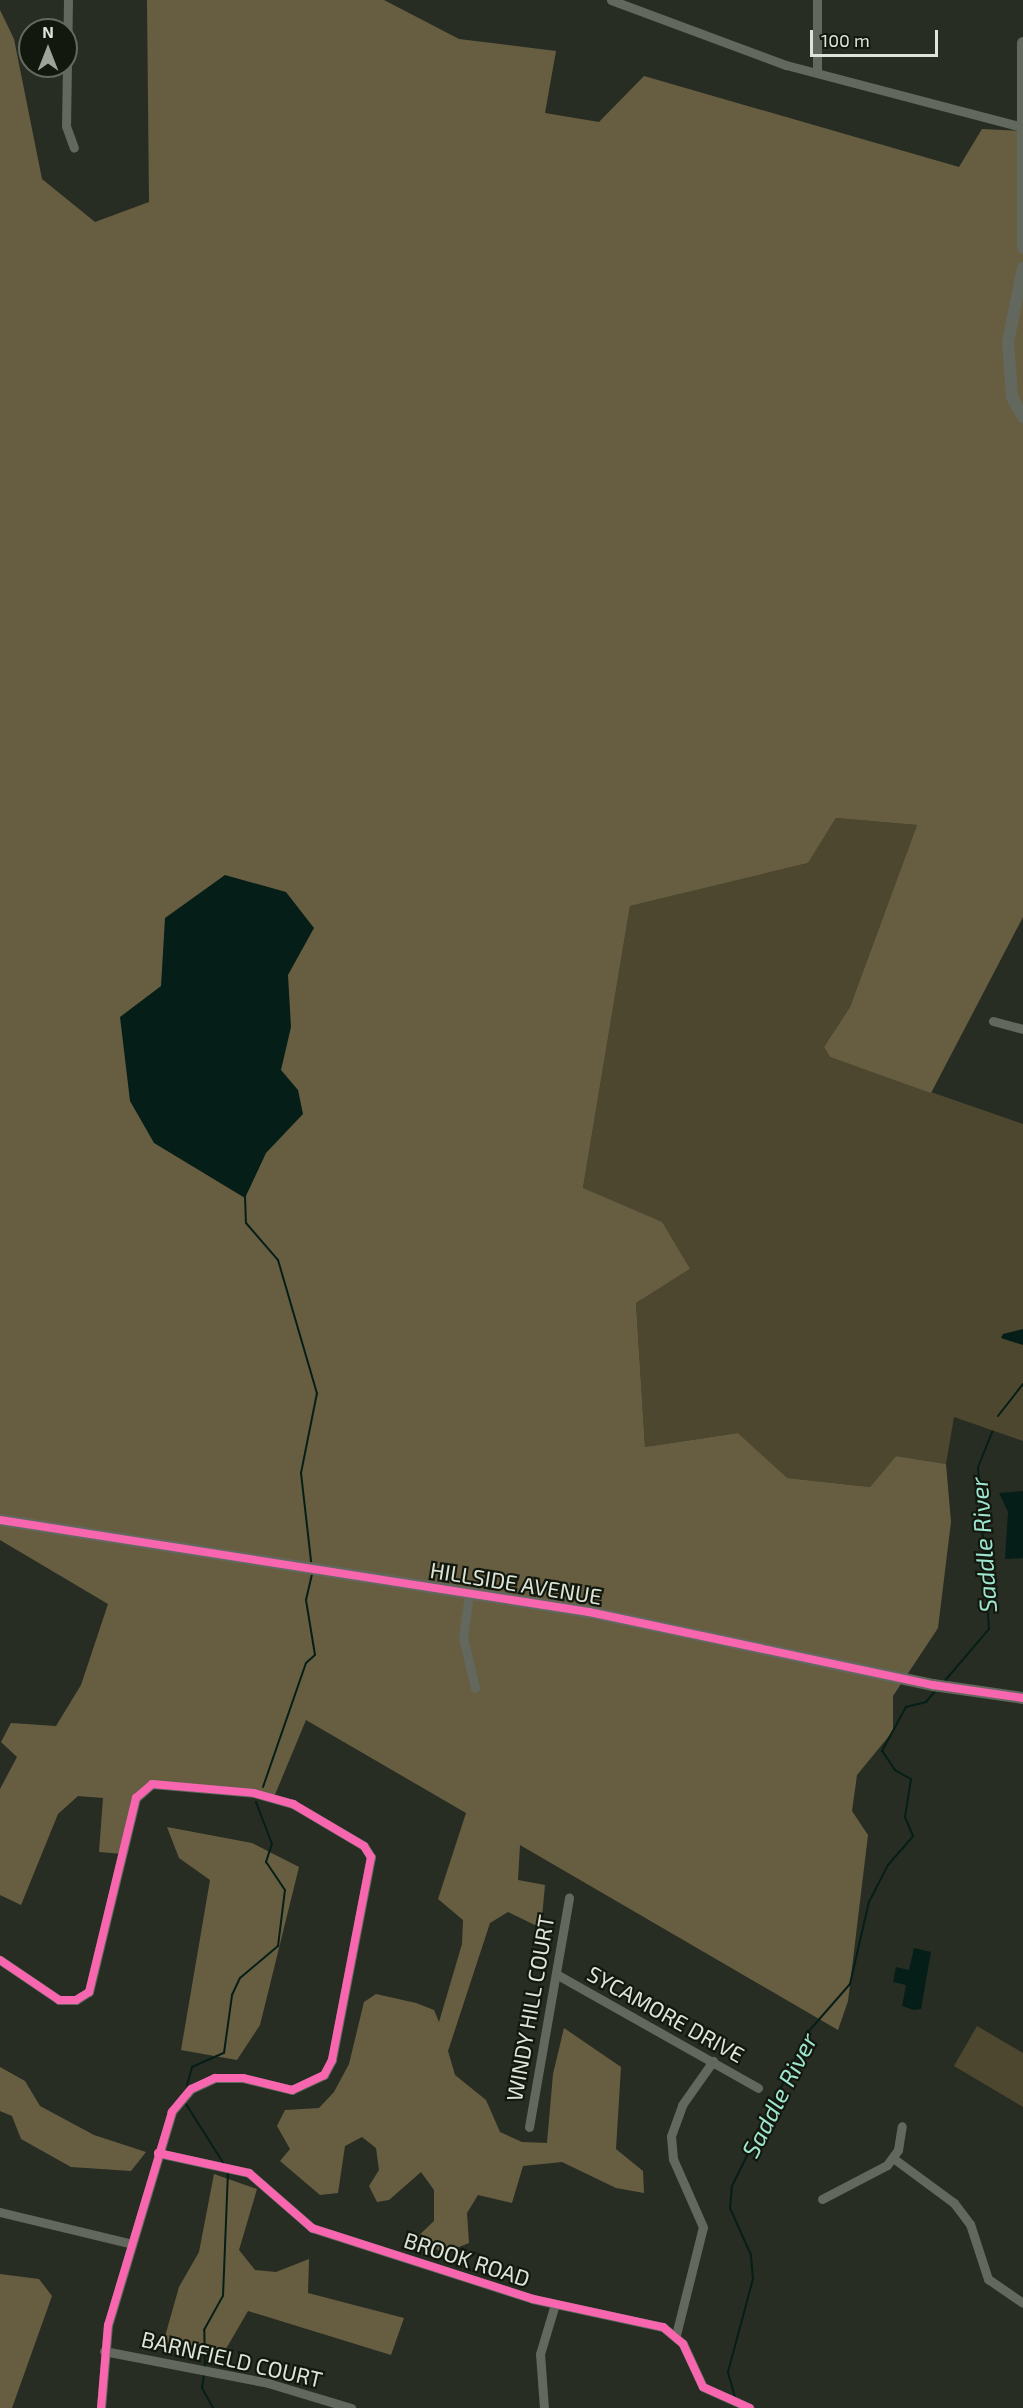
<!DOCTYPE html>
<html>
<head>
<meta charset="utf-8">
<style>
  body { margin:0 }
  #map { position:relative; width:1023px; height:2408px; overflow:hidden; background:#282d23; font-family:"Exo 2",sans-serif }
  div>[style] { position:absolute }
  .green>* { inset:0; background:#4e472f }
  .forest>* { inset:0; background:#675e42 }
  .water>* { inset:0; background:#051e17 }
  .stream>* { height:2px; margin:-1px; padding:0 1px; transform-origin:1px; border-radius:1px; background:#051e17 }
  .minor>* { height:9px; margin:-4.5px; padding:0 4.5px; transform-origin:4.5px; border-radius:4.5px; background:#63685e }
  .tertiary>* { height:12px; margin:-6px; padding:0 6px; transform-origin:6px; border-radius:6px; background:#63685e }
  .cycleway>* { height:8px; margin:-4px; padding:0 4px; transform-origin:4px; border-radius:4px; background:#f766af }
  span { translate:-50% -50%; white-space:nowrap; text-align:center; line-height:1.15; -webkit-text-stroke:4.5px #13180f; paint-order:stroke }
  .street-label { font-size:22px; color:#dde4d8 }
  .water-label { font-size:24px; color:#9ee5cf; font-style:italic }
  .north { position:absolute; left:18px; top:18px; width:60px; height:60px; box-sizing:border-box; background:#13180f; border:2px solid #646a5f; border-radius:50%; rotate:0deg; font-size:16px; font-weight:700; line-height:24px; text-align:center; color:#dde4d8 }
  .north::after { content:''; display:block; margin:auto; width:21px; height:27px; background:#9ea499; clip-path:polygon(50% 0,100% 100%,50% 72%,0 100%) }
  .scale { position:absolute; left:810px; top:30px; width:128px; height:27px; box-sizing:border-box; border:3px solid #dde4d8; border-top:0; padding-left:8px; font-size:18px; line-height:21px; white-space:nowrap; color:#dde4d8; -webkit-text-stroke:4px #13180f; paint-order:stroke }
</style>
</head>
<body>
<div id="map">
  <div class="green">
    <div style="clip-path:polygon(836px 818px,917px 825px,850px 1007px,824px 1047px,830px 1057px,1023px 1124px,1023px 1441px,954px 1417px,946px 1464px,896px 1456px,870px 1487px,786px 1478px,738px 1433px,645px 1447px,636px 1303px,690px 1269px,583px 1188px,630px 906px,808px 863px)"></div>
    <div style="clip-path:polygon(977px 2026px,1023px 2053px,1023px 2107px,954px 2066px)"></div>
  </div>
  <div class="forest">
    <div style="clip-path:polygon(147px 0,384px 0,459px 39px,556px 51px,545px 113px,599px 122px,644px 76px,959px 167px,982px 129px,1023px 131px,1023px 917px,931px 1093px,830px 1057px,824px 1047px,850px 1007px,917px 825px,836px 818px,808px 863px,630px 906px,583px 1188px,662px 1222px,690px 1269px,636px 1303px,645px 1447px,738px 1433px,787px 1478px,870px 1487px,896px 1456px,946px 1464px,951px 1522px,938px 1628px,893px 1696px,893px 1731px,857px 1775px,852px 1811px,868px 1835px,848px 2001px,838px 2030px,520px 1845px,518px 1880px,545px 1885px,541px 1928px,508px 1912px,490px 1923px,448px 2051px,455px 2075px,486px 2100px,500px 2132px,522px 2142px,547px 2143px,553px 2074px,564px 2028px,621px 2067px,616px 2149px,643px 2171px,644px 2193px,616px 2188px,562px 2162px,523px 2166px,512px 2203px,478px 2195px,467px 2213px,469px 2243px,444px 2253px,415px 2239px,434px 2221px,434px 2190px,421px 2172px,389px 2200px,377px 2202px,369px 2186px,379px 2170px,376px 2148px,362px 2137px,345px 2146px,338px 2193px,320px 2195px,280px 2161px,290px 2149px,277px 2126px,285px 2110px,319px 2108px,334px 2092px,349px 2064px,364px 2002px,376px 1994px,416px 2003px,434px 2010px,439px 2022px,462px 1944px,463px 1920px,438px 1899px,466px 1813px,306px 1720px,274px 1797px,160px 1783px,136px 1799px,123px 1854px,99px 1852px,103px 1798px,78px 1796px,58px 1814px,21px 1905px,0 1895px,0 1789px,17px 1757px,1px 1742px,11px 1723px,56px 1726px,81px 1685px,108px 1604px,0 1540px,0 10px,14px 39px,42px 179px,95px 222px,149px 202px)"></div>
    <div style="clip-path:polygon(167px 1827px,252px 1843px,299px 1867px,260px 2025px,237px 2060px,181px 2050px,210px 1880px,179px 1858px)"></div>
    <div style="clip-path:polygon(0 2067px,25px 2081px,40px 2106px,94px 2135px,146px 2152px,131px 2171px,71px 2167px,21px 2139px,12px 2116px,0 2111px)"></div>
    <div style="clip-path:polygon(214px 2174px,257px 2189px,239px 2250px,255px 2270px,276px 2272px,309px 2259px,308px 2293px,404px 2318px,391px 2355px,248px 2311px,220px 2359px,162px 2347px,179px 2287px,199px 2252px)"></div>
    <div style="clip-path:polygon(0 2274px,39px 2279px,52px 2296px,12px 2408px,0 2408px)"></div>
  </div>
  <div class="water">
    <div style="clip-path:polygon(225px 875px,286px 892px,314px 928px,288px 975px,291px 1027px,281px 1070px,298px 1090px,303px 1114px,266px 1153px,245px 1198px,154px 1143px,130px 1101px,120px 1017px,161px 986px,165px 918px)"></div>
    <div style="clip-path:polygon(1023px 1329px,1023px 1345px,1001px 1338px,1003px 1334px)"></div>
    <div style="clip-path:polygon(1023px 1491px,1023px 1558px,1005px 1559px,1008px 1512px,999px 1493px)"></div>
    <div style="clip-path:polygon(914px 1948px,931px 1952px,921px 2009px,914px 2010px,902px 2006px,906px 1985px,893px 1982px,896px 1967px,909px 1970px)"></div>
  </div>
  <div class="stream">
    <div style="left:245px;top:1196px;width:27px;rotate:88deg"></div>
    <div style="left:246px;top:1223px;width:49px;rotate:49.1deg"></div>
    <div style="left:278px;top:1260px;width:139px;rotate:73.7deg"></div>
    <div style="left:317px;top:1393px;width:82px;rotate:101.3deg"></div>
    <div style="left:301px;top:1473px;width:89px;rotate:83.5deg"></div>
    <div style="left:998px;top:1416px;width:41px;rotate:-52deg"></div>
    <div style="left:943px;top:1683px;width:71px;rotate:-49.6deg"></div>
    <div style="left:989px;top:1629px;width:162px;rotate:-93.9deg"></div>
    <div style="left:978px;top:1467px;width:38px;rotate:-68deg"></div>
    <div style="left:263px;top:1787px;width:131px;rotate:-70.9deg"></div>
    <div style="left:306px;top:1663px;width:12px;rotate:-42deg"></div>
    <div style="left:315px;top:1655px;width:56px;rotate:-99.3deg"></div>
    <div style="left:306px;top:1600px;width:27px;rotate:-77deg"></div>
    <div style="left:187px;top:2085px;width:19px;rotate:-74deg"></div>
    <div style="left:192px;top:2067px;width:35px;rotate:-24deg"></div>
    <div style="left:224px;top:2053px;width:59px;rotate:-82.1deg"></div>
    <div style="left:232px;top:1995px;width:19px;rotate:-65deg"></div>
    <div style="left:240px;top:1978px;width:50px;rotate:-40.1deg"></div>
    <div style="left:278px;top:1946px;width:56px;rotate:-82.9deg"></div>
    <div style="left:285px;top:1890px;width:34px;rotate:-124deg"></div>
    <div style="left:266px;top:1862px;width:19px;rotate:-72deg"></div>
    <div style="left:272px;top:1844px;width:45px;rotate:-110.9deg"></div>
    <div style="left:186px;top:2104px;width:71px;rotate:57.7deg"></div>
    <div style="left:205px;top:2369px;width:39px;rotate:-91deg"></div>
    <div style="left:204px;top:2330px;width:39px;rotate:-61deg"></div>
    <div style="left:223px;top:2296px;width:124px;rotate:-87.7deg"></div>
    <div style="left:204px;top:2375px;width:13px;rotate:99deg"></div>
    <div style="left:202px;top:2388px;width:23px;rotate:61deg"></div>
    <div style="left:735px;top:2397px;width:26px;rotate:-106deg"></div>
    <div style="left:728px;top:2372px;width:96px;rotate:-75deg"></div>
    <div style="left:753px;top:2279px;width:24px;rotate:-95deg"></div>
    <div style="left:751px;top:2255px;width:51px;rotate:-114.1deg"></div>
    <div style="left:730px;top:2208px;width:22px;rotate:-85deg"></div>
    <div style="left:732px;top:2186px;width:173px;rotate:-63.6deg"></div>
    <div style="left:809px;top:2031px;width:62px;rotate:-48.9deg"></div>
    <div style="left:850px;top:1984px;width:84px;rotate:-77deg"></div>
    <div style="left:869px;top:1902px;width:42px;rotate:-62.8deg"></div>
    <div style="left:888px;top:1865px;width:38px;rotate:-49deg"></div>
    <div style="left:913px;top:1836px;width:21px;rotate:-113deg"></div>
    <div style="left:905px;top:1817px;width:38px;rotate:-81deg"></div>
    <div style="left:911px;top:1779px;width:18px;rotate:-151deg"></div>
    <div style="left:895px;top:1770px;width:23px;rotate:-124deg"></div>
    <div style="left:882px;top:1751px;width:50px;rotate:-61.4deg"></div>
    <div style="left:906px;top:1707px;width:21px;rotate:-14deg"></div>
    <div style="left:926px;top:1702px;width:17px;rotate:-50deg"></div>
  </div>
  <div class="minor">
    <div style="left:68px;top:0;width:126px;rotate:90.9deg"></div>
    <div style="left:66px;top:126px;width:23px;rotate:70deg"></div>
    <div style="left:611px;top:0;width:187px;rotate:20.4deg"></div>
    <div style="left:786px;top:65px;width:241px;rotate:14.7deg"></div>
    <div style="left:817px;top:73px;width:73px;rotate:-90deg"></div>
    <div style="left:993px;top:1021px;width:31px;rotate:15deg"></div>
    <div style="left:469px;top:1594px;width:43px;rotate:97.9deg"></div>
    <div style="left:463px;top:1637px;width:52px;rotate:76.8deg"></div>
    <div style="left:0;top:1960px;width:71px;rotate:34.1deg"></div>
    <div style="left:59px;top:2000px;width:17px"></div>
    <div style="left:76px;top:2000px;width:15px;rotate:-32deg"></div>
    <div style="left:89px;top:1992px;width:200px;rotate:-76.4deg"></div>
    <div style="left:136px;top:1798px;width:21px;rotate:-41deg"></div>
    <div style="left:152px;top:1784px;width:102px;rotate:5deg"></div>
    <div style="left:254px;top:1793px;width:41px;rotate:15.8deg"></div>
    <div style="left:293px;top:1804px;width:82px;rotate:30.6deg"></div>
    <div style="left:364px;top:1846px;width:13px;rotate:58deg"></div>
    <div style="left:371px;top:1857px;width:207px;rotate:100.9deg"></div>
    <div style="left:332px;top:2060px;width:17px;rotate:118deg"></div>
    <div style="left:324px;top:2075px;width:35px;rotate:155deg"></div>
    <div style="left:292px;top:2090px;width:50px;rotate:-166.2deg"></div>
    <div style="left:243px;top:2078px;width:28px;rotate:180deg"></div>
    <div style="left:215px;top:2078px;width:26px;rotate:155deg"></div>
    <div style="left:191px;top:2089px;width:30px;rotate:130deg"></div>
    <div style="left:172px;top:2112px;width:222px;rotate:106.7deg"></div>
    <div style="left:108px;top:2325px;width:83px;rotate:94.8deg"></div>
    <div style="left:556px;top:1974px;width:232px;rotate:29.4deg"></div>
    <div style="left:529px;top:2127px;width:233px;rotate:-80.1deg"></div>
    <div style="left:158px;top:2153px;width:93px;rotate:12.4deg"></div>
    <div style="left:249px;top:2173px;width:84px;rotate:41.1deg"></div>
    <div style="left:312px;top:2228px;width:232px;rotate:17.8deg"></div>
    <div style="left:533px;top:2299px;width:133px;rotate:12.2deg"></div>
    <div style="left:663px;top:2327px;width:26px;rotate:40deg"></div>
    <div style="left:683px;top:2344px;width:47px;rotate:65.1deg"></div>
    <div style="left:703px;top:2387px;width:51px;rotate:24.1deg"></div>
    <div style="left:893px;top:2158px;width:76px;rotate:36.4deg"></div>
    <div style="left:954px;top:2203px;width:26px;rotate:53deg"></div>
    <div style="left:970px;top:2224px;width:58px;rotate:71.9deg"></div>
    <div style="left:988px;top:2279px;width:42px;rotate:34.4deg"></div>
    <div style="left:822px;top:2199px;width:73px;rotate:-27.6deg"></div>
    <div style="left:887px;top:2165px;width:19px;rotate:-54deg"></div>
    <div style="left:898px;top:2150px;width:24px;rotate:-81deg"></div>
    <div style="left:0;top:2212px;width:136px;rotate:13.6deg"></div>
    <div style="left:676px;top:2335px;width:111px;rotate:-76deg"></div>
    <div style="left:703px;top:2227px;width:74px;rotate:-113.8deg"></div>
    <div style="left:673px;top:2159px;width:23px;rotate:-95deg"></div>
    <div style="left:671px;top:2136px;width:33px;rotate:-70deg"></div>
    <div style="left:682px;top:2105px;width:54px;rotate:-54.8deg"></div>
    <div style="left:104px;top:2351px;width:167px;rotate:11deg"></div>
    <div style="left:268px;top:2383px;width:87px;rotate:16.8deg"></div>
    <div style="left:544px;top:2408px;width:54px;rotate:-94.2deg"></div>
    <div style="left:540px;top:2354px;width:52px;rotate:-73.3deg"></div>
  </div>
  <div class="tertiary">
    <div style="left:1023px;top:43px;width:205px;rotate:90deg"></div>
    <div style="left:1023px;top:268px;width:76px;rotate:101.5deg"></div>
    <div style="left:1008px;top:342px;width:55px;rotate:85.8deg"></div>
    <div style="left:1012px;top:397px;width:23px;rotate:61deg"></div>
    <div style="left:0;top:1520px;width:596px;rotate:8.88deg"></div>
    <div style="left:589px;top:1612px;width:352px;rotate:12deg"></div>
    <div style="left:933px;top:1685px;width:91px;rotate:8.2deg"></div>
  </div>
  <div class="cycleway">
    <div style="left:0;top:1520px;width:596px;rotate:8.88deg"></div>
    <div style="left:589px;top:1612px;width:352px;rotate:12deg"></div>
    <div style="left:933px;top:1685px;width:91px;rotate:8.2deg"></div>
    <div style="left:0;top:1960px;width:71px;rotate:34.1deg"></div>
    <div style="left:59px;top:2000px;width:17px"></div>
    <div style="left:76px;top:2000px;width:15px;rotate:-32deg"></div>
    <div style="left:89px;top:1992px;width:200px;rotate:-76.4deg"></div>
    <div style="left:136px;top:1798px;width:21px;rotate:-41deg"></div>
    <div style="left:152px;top:1784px;width:102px;rotate:5deg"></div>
    <div style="left:254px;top:1793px;width:41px;rotate:15.8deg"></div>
    <div style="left:293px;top:1804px;width:82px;rotate:30.6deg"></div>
    <div style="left:364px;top:1846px;width:13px;rotate:58deg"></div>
    <div style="left:371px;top:1857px;width:207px;rotate:100.9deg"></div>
    <div style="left:332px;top:2060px;width:17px;rotate:118deg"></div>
    <div style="left:324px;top:2075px;width:35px;rotate:155deg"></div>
    <div style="left:292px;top:2090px;width:50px;rotate:-166.2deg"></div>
    <div style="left:243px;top:2078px;width:28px;rotate:180deg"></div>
    <div style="left:215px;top:2078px;width:26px;rotate:155deg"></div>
    <div style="left:191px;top:2089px;width:30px;rotate:130deg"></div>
    <div style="left:172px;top:2112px;width:222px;rotate:106.7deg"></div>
    <div style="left:108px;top:2325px;width:83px;rotate:94.8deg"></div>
    <div style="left:158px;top:2153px;width:93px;rotate:12.4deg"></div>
    <div style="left:249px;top:2173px;width:84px;rotate:41.1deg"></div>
    <div style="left:312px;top:2228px;width:232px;rotate:17.8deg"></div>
    <div style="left:533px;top:2299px;width:133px;rotate:12.2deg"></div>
    <div style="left:663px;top:2327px;width:26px;rotate:40deg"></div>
    <div style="left:683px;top:2344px;width:47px;rotate:65.1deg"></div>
    <div style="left:703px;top:2387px;width:51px;rotate:24.1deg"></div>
  </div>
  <div class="street-label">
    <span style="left:516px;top:1583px;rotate:9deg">HILLSIDE AVENUE</span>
    <span style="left:530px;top:2008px;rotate:-80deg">WINDY HILL COURT</span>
    <span style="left:666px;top:2014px;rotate:29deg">SYCAMORE DRIVE</span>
    <span style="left:467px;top:2259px;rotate:18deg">BROOK ROAD</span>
    <span style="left:232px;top:2359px;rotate:13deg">BARNFIELD COURT</span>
  </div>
  <div class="water-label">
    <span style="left:983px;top:1545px;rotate:-94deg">Saddle River</span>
    <span style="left:779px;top:2095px;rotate:-63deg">Saddle River</span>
  </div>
  <div class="north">N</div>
  <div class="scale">100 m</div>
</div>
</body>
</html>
